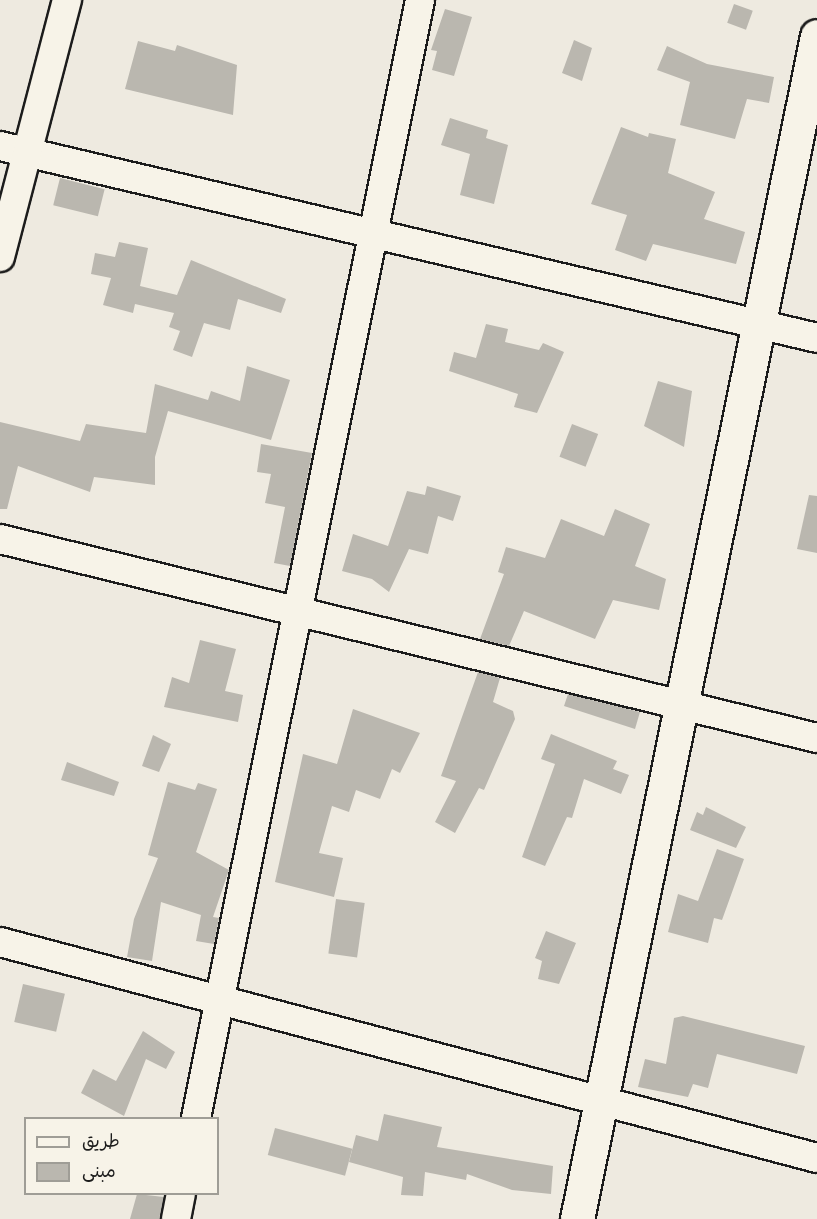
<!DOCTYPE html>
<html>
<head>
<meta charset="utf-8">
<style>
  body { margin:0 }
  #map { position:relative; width:817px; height:1219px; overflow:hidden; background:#eeeae0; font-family:"Comic Neue","Playpen Sans Arabic",sans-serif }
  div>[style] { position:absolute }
  .building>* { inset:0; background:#bab7af; transform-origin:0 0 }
  .roads { filter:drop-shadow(2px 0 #1c1c1c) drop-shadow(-2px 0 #1c1c1c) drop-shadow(0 2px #1c1c1c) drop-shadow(0 -2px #1c1c1c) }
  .minor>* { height:28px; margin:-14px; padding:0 14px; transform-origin:14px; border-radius:14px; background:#f7f3e8 }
  .major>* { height:33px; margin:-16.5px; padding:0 16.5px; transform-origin:16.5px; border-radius:16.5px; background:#f7f3e8 }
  span { translate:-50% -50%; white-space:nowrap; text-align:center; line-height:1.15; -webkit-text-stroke:4.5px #f7f3e8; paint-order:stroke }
  .legend { position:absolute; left:24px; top:1117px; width:195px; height:78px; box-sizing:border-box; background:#f7f3e8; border:2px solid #9f9d96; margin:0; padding:8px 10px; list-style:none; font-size:18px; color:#1c1c1c }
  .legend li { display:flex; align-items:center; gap:12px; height:30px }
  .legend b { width:30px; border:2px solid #9f9d96 }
</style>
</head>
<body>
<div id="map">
  <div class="building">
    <div style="left:734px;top:4px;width:20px;height:20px;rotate:20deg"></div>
    <div style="clip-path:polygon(445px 9px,472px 17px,454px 76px,432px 70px,437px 51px,431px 50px)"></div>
    <div style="clip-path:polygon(574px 40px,592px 48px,582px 81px,562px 73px)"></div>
    <div style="clip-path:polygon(138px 41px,175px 51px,177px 45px,237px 65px,233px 115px,125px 89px)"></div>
    <div style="clip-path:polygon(667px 46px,707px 64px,774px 77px,769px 103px,747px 99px,735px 139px,680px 125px,690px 82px,657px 70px)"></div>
    <div style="clip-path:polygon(450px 118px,488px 130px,486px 138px,508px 145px,494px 204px,460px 195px,470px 154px,441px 145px)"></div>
    <div style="clip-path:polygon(621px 127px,648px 137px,649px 133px,676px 139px,668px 173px,715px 192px,704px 219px,745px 232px,736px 264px,653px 244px,646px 261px,615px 250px,627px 215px,591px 204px)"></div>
    <div style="left:60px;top:178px;width:46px;height:28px;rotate:14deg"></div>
    <div style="clip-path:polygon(119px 242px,148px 248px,140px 286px,177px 295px,191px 260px,286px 299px,281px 313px,238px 299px,230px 330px,204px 323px,192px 357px,173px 350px,180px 331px,169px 327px,174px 313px,135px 304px,133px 313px,103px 305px,111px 278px,91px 274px,95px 253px,115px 257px)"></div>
    <div style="clip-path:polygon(486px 324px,508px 329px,505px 342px,539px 350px,543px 343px,564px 352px,537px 413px,514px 407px,518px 394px,449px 371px,454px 352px,476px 358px)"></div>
    <div style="clip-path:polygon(247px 366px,290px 380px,271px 440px,168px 411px,155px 457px,155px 485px,94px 477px,90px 492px,18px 466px,7px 509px,0 509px,0 422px,80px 441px,86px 424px,146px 433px,155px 384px,208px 400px,211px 391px,240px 401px)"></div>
    <div style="clip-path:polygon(658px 381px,692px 391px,684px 447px,644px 426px)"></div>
    <div style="left:572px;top:424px;width:28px;height:35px;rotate:21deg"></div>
    <div style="clip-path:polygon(261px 444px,312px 453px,290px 566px,274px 563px,285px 507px,265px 503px,271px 474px,257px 472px)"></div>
    <div style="clip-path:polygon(427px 486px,461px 496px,453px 521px,438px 516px,428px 554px,409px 549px,389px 592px,372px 579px,342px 571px,353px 534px,388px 546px,407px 491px,425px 495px)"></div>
    <div style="clip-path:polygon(809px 495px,817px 496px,817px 553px,797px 549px)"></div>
    <div style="clip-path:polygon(615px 509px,650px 524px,635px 566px,666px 579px,659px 610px,613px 600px,595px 639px,524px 611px,509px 646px,480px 639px,504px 574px,498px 572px,506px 547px,545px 558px,561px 519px,604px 536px)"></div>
    <div style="clip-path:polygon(200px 640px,236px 649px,225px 691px,243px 695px,238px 722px,164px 707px,172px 677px,189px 683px)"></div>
    <div style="clip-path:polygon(478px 672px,500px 678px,493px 702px,513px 711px,515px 719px,484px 790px,479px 788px,455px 833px,435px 822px,456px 781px,441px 776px)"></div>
    <div style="clip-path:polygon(568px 694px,640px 712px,635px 729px,564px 706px)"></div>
    <div style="clip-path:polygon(353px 709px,420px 733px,400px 773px,392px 769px,380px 799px,356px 790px,349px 812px,332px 806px,319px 853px,343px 858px,334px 897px,275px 882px,303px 754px,337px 764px)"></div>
    <div style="clip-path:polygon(551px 734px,617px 761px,613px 769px,629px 775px,621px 794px,584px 779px,572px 818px,567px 817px,545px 866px,522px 857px,555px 764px,541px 759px)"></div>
    <div style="clip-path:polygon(153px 735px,171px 744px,159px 772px,142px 766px)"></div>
    <div style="clip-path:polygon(67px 762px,119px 782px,114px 796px,61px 780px)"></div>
    <div style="clip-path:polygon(168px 782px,195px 790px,198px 783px,217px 789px,196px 852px,229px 870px,213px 917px,219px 918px,214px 944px,196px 941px,201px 915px,161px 902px,152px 961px,127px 957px,134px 919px,158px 858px,148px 855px)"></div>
    <div style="clip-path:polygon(706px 807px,746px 827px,736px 848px,690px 830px,697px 812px,703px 815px)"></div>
    <div style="clip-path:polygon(717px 849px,744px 859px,722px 920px,714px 918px,708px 943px,668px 932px,678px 894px,698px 901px)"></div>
    <div style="left:336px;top:899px;width:29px;height:55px;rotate:8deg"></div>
    <div style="clip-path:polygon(546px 931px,576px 943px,559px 984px,538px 979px,542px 961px,535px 958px)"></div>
    <div style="left:23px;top:984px;width:43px;height:39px;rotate:13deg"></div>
    <div style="clip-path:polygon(683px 1016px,805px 1046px,797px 1074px,717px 1054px,708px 1088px,693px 1084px,688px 1097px,638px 1087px,645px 1059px,666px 1064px,674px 1018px)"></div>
    <div style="clip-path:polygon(143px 1031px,175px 1052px,166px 1069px,146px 1059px,124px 1116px,81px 1093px,93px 1069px,116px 1081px)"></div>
    <div style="clip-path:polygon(384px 1114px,442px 1127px,437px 1147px,553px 1166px,551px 1194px,512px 1190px,467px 1174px,466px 1180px,425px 1172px,423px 1196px,401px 1195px,403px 1177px,349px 1162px,356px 1135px,378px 1141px)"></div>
    <div style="left:275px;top:1128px;width:80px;height:28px;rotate:15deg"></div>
    <div style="clip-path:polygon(137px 1194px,164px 1197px,159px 1219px,130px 1219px)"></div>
  </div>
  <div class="roads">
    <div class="minor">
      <div style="left:0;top:146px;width:839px;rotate:13.22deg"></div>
      <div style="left:0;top:257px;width:266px;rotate:-75.4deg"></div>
      <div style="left:0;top:539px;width:841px;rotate:13.69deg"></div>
      <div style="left:0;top:942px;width:845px;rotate:14.81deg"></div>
      <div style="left:196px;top:1118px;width:1140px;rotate:-78.67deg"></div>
      <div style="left:176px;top:1219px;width:25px;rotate:-79deg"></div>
    </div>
    <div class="major">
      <div style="left:577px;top:1219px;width:1207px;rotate:-78.53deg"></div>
    </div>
  </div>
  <ul class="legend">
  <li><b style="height:8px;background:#f7f3e8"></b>طريق</li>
  <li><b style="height:16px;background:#bab7af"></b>مبنى</li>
  </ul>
</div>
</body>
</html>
